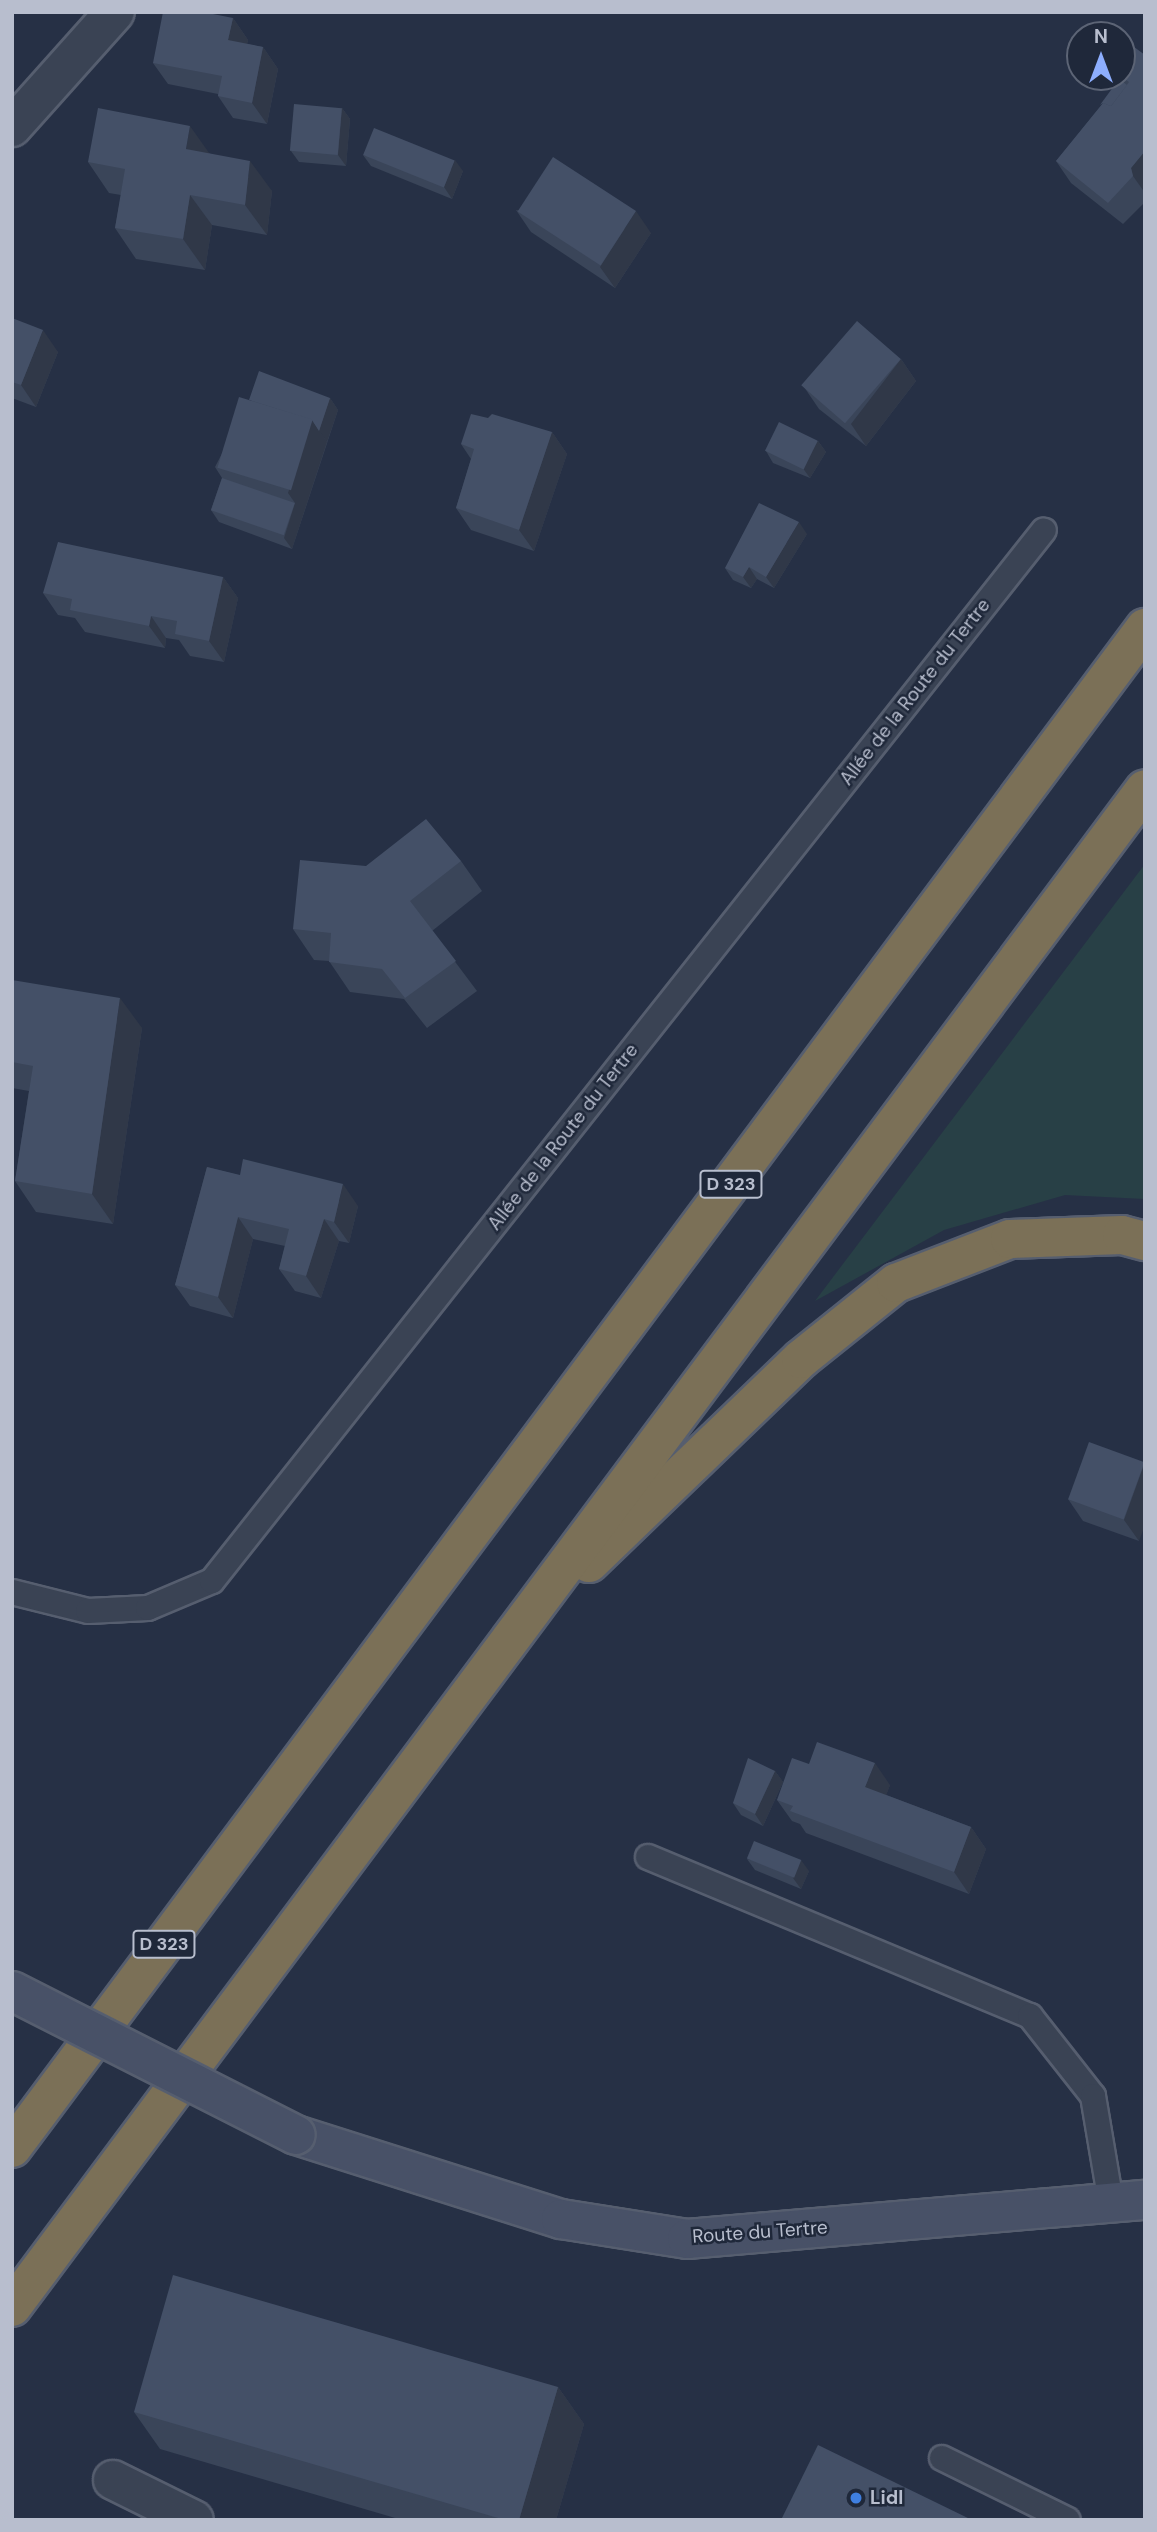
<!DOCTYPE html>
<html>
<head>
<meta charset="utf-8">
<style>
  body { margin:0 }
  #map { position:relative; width:1157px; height:2532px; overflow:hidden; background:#263045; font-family:"DM Sans",sans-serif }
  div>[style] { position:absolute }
  .green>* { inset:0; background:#284046 }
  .roads { filter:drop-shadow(2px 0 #565e6f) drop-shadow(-2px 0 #565e6f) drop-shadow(0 2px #565e6f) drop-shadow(0 -2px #565e6f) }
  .lane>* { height:24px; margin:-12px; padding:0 12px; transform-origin:12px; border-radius:12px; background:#3a4354 }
  .street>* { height:38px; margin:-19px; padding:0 19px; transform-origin:19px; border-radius:19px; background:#3a4354 }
  .secondary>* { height:38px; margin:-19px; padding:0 19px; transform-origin:19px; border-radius:19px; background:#485167 }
  .highway>* { height:38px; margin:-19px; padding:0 19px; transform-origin:19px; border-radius:19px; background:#7b7057 }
  .bridges { filter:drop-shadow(2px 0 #565e6f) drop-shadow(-2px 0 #565e6f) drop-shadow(0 2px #565e6f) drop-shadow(0 -2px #565e6f) }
  .secondary-bridge>* { height:38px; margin:-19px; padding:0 19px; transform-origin:19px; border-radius:19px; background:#485167 }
  .wall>* { inset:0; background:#3a4559 }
  .shaded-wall>* { inset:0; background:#303848 }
  .building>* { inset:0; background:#445067; transform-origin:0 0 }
  .dots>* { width:19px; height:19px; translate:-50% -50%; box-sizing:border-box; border:4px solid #1f283a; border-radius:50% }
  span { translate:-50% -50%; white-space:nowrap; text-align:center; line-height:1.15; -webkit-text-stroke:5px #1f283a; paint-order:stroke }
  .shield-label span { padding:2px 5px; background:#1f283a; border:2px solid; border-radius:5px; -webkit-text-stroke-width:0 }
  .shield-label { font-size:18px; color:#b8bece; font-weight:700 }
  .street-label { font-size:19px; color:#b8bece }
  .poi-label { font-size:19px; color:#b8bece; font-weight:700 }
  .left { translate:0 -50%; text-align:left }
  .frame { position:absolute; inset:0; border:14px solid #b8bece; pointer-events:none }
  .north { position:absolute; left:1066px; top:21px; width:70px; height:70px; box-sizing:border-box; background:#1f283a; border:2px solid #5c6475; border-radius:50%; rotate:0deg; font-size:19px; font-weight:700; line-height:28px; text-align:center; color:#b8bece }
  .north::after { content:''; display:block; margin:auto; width:24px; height:32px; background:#8daefe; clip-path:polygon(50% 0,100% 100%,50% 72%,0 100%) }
</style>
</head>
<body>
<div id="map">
  <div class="green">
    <div style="clip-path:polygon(1145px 864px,1145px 1199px,1065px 1195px,944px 1230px,815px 1301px)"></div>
  </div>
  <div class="roads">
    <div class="lane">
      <div style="left:12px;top:1592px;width:78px;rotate:14deg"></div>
      <div style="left:88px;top:1611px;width:60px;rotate:-2.9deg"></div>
      <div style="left:148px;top:1608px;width:69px;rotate:-22.9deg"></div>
      <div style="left:212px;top:1581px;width:1340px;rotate:-51.63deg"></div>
      <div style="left:648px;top:1857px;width:414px;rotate:22.6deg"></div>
      <div style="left:1030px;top:2016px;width:102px;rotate:51.8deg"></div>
      <div style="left:1093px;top:2096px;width:108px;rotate:80.4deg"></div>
      <div style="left:942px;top:2458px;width:140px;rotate:26.2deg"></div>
    </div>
    <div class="street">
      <div style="left:12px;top:127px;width:154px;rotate:-48.2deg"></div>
      <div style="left:113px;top:2480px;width:90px;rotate:26.3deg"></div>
    </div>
    <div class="secondary">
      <div style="left:296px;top:2135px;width:278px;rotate:17.6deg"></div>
      <div style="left:561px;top:2219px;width:128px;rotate:9deg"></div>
      <div style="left:687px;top:2239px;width:460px;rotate:-4.9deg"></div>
    </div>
    <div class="highway">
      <div style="left:589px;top:1563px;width:294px;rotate:-43.9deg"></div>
      <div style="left:801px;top:1359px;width:122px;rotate:-38.7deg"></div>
      <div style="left:896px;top:1283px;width:122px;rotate:-21.1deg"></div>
      <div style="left:1010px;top:1239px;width:112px;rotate:-2deg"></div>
      <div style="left:1122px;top:1235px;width:24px;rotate:15deg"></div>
      <div style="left:12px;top:2148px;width:1896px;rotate:-53.3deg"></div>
      <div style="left:12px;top:2307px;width:1894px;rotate:-53.26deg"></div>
    </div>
  </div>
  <div class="bridges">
    <div class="secondary-bridge">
      <div style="left:12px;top:1991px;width:318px;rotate:26.9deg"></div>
    </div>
  </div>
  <div class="wall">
    <div style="clip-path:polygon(233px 18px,248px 40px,247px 44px,263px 47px,278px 69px,267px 124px,233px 118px,218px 96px,218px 94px,168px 84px,153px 63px)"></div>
    <div style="clip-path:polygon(1145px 55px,1145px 202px,1123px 224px,1071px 183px,1056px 161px,1101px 106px,1119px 79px,1118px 77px,1122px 77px)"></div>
    <div style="clip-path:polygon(342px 108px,350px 119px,346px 166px,299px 162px,291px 151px)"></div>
    <div style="clip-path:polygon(209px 153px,272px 191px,267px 235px,212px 225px,205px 270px,136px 259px,115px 228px,121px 195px,109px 193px,88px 162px)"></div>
    <div style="clip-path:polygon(363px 155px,463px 171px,452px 199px,371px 166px)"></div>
    <div style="clip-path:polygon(516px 210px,651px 233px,615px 288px,531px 232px)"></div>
    <div style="clip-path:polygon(12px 318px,58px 352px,36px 407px,12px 398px)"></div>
    <div style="clip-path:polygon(901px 359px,916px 381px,866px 446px,819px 409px,804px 387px)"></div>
    <div style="clip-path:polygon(330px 398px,338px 410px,292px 549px,219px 522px,211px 510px,222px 478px,215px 467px,249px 401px)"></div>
    <div style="clip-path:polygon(552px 432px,567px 454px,534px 551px,471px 530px,456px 508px,471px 459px,461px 444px)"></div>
    <div style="clip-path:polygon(818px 441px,826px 452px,810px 478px,773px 463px,766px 451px)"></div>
    <div style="clip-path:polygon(807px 534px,774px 588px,757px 579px,751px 588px,733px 580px,725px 568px)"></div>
    <div style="clip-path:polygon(223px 577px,238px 598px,224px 662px,190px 656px,179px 640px,166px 638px,165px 648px,85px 632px,75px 618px,58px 615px,43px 593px)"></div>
    <div style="clip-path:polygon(461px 861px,482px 891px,432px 931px,477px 991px,427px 1028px,404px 999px,350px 992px,329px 961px,314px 960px,293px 929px,366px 866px)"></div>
    <div style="clip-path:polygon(12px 980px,142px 1028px,113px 1224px,36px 1212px,15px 1181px,29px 1091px,12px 1088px)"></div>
    <div style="clip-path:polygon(207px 1167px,358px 1206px,349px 1243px,339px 1241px,321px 1298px,295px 1291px,279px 1269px,285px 1246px,253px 1239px,233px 1318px,190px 1306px,175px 1285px)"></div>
    <div style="clip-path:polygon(1145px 1462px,1139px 1541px,1083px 1521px,1068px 1499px)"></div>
    <div style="clip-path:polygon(809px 1764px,890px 1785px,886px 1795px,971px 1827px,986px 1849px,969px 1894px,806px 1833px,800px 1824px,792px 1821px,777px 1800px)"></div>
    <div style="clip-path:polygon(775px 1771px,783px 1782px,763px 1826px,741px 1815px,733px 1803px)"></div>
    <div style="clip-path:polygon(747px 1859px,809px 1871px,801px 1889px,755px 1870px)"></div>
    <div style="clip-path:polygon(558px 2387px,584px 2424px,556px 2520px,402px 2520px,160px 2449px,134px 2412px)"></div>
  </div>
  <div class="shaded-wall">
    <div style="clip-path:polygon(233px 18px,248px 40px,244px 62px,228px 40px)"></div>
    <div style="clip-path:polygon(263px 47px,278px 69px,267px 124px,252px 103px)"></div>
    <div style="clip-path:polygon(342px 108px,350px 119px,346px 166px,338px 155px)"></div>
    <div style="clip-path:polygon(190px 126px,212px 157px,186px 149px)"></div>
    <div style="clip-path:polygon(1145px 151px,1145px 193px,1133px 176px,1131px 168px)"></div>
    <div style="clip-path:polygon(455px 160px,463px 171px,452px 199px,444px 187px)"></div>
    <div style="clip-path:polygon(250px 161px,272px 191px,267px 235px,245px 205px)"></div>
    <div style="clip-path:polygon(190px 195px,212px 225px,205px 270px,183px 239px)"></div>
    <div style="clip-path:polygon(636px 211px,651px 233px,615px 288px,600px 267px)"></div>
    <div style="clip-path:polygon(43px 330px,58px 352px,36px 407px,21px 385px)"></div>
    <div style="clip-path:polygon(901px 359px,916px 381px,866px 446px,851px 424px)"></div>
    <div style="clip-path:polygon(330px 398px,338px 410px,327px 442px,319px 431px)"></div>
    <div style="clip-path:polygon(312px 420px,327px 442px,292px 549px,284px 538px,295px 503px,288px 493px)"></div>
    <div style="clip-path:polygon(552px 432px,567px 454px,534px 551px,519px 530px)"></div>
    <div style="clip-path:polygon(818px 441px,826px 452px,810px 478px,802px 467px)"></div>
    <div style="clip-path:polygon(799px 522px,807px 534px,774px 588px,766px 577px)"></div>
    <div style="clip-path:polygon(749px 567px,757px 579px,751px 588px,743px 577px)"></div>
    <div style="clip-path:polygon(223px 577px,238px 598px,224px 662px,209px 641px)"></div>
    <div style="clip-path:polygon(151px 616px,166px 638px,165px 648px,149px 626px)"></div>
    <div style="clip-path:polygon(120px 998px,142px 1028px,113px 1224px,92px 1194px)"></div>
    <div style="clip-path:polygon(343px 1184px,358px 1206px,349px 1243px,334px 1222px)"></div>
    <div style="clip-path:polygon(238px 1217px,253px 1239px,233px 1318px,218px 1297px)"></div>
    <div style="clip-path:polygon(324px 1219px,339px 1241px,321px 1298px,306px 1276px)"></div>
    <div style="clip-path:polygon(1145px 1462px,1145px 1525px,1139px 1541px,1124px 1520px)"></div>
    <div style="clip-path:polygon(875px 1763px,890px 1785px,881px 1809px,865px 1787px)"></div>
    <div style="clip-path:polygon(775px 1771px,783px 1782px,763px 1826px,755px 1814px)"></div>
    <div style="clip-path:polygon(971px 1827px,986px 1849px,969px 1894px,954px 1872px)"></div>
    <div style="clip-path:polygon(801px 1860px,809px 1871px,801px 1889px,793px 1878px)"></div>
    <div style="clip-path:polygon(558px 2387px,584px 2424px,556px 2520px,519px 2520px)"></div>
  </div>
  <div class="building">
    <div style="clip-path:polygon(163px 12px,203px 12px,233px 18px,228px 40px,263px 47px,252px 103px,218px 96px,222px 76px,153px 63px)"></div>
    <div style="clip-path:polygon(1130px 44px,1145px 55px,1145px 151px,1131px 168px,1133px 176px,1108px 203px,1056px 161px,1103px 103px,1111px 106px,1129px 82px,1122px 77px,1122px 55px)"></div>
    <div style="clip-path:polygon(1119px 79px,1127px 85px,1111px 106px,1103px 103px,1100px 105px)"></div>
    <div style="left:294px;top:104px;width:48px;height:47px;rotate:5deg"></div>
    <div style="clip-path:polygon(98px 108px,190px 126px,186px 149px,250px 161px,245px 205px,190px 195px,183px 239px,115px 228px,125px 169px,88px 162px)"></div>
    <div style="left:374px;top:128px;width:87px;height:29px;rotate:22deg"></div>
    <div style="left:553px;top:157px;width:99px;height:65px;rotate:33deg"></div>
    <div style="clip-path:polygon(12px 318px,43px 330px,21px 385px,12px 382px)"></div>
    <div style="left:857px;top:321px;width:58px;height:85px;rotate:41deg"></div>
    <div style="clip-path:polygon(259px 371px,330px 398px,319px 431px,312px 420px,249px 400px)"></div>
    <div style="left:239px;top:397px;width:77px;height:74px;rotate:17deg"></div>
    <div style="clip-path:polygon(471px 414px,488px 418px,492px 414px,552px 432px,519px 530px,456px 508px,474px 449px,461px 444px)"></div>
    <div style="left:779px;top:422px;width:43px;height:32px;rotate:26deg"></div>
    <div style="left:222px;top:478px;width:77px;height:34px;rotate:19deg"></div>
    <div style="clip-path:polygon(759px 503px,799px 522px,766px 577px,749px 567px,743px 577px,725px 568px)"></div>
    <div style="clip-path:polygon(58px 542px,223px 577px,209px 641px,175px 634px,177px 621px,151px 616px,149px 626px,70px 610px,72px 599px,43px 593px)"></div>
    <div style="clip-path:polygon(426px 819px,461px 861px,410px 901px,456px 961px,405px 998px,382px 969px,329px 962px,331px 933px,293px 929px,300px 860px,366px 866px)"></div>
    <div style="clip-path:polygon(12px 980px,120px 998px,92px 1194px,15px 1181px,33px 1066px,12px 1062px)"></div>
    <div style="clip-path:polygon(243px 1159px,343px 1184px,334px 1222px,324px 1219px,306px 1276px,279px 1269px,289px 1229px,238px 1217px,218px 1297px,175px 1285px,207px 1167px,240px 1175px)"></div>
    <div style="left:1089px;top:1442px;width:59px;height:61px;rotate:20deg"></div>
    <div style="clip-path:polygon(817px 1742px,875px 1763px,865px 1787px,971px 1827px,954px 1872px,790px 1811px,793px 1806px,777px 1800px,792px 1758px,809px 1764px)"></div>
    <div style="clip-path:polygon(748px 1758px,775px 1771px,755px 1814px,733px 1803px)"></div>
    <div style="left:754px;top:1841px;width:51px;height:19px;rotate:22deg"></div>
    <div style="clip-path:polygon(173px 2275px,558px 2387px,519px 2520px,505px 2520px,134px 2412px)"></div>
    <div style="clip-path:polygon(818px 2445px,972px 2520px,781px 2520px)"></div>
  </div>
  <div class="dots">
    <div style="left:856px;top:2498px;background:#3f7fe0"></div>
  </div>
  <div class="shield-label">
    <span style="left:731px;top:1184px">D 323</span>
    <span style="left:164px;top:1944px">D 323</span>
  </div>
  <div class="street-label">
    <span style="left:915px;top:692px;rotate:-52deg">Allée de la Route du Tertre</span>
    <span style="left:563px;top:1137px;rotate:-52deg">Allée de la Route du Tertre</span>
    <span style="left:760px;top:2232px;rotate:-4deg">Route du Tertre</span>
  </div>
  <div class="poi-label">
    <span class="left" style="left:870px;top:2498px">Lidl</span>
  </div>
  <div class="frame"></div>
  <div class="north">N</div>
</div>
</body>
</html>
